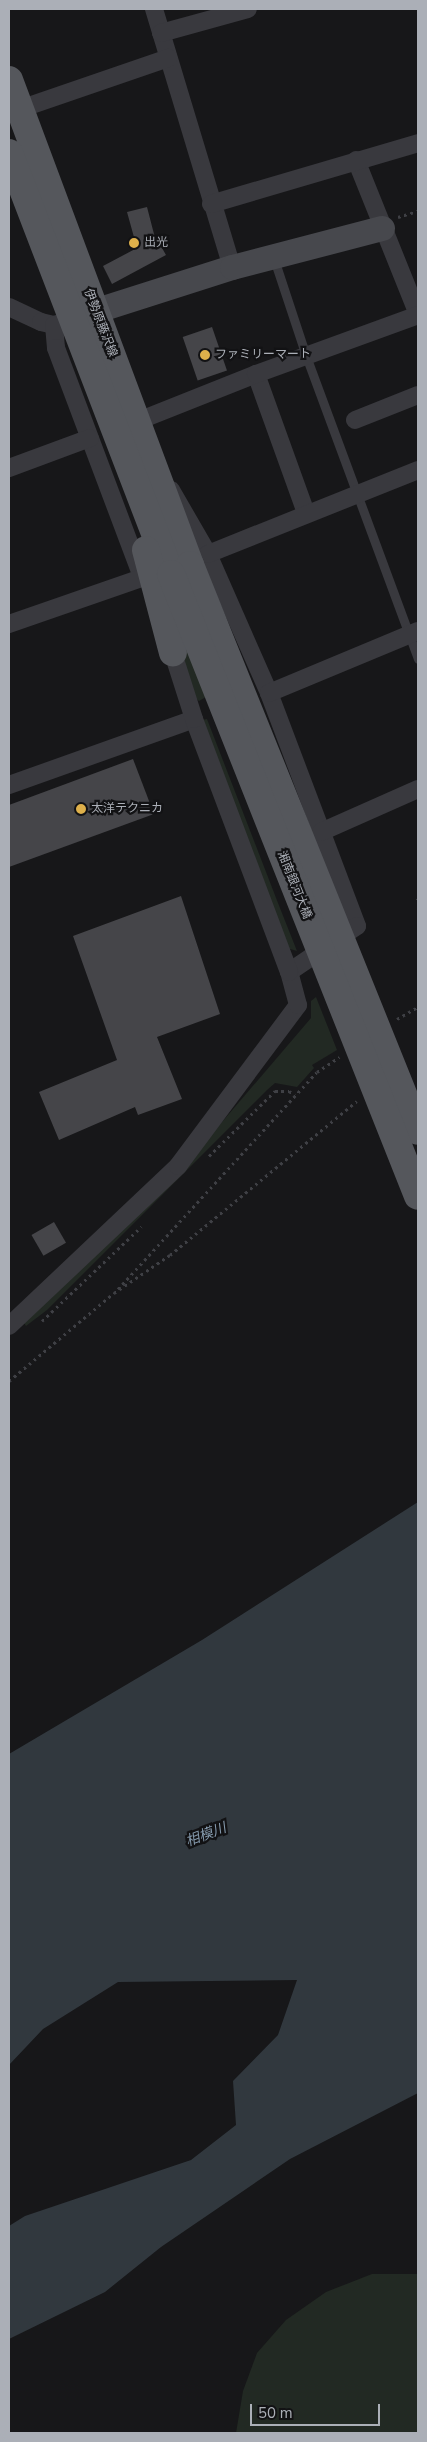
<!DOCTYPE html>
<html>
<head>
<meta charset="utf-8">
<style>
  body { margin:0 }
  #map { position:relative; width:427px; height:2442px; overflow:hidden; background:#171719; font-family:"Nunito Sans","Noto Sans JP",sans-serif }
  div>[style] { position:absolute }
  .green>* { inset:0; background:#222923 }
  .water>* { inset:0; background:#31383e }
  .building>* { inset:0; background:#454549; transform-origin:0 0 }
  .path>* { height:3px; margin-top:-1.5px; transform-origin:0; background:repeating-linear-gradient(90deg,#3f4045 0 2.5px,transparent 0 6.5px) }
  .lane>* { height:9px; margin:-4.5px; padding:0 4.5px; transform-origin:4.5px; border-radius:4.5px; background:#39393e }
  .street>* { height:18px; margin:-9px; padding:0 9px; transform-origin:9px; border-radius:9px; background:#39393e }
  .secondary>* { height:25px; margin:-12.5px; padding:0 12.5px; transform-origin:12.5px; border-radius:12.5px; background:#47484d }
  .primary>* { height:28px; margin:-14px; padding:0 14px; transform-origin:14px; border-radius:14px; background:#55575c }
  .primary-bridge>* { height:28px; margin:-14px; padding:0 14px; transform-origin:14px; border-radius:14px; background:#55575c }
  .dots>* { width:14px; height:14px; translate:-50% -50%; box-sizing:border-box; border:2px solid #121214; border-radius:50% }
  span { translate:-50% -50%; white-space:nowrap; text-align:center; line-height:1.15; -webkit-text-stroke:4.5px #121214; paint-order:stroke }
  .poi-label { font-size:12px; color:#abafb7 }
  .left { translate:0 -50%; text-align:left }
  .street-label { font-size:12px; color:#abafb7 }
  .water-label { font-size:14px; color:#869bae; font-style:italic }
  .frame { position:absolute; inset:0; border:10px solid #abafb7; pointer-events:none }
  .scale { position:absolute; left:250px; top:2404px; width:130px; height:22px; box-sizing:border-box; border:2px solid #abafb7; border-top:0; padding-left:6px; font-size:15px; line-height:18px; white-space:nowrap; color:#abafb7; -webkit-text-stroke:4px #121214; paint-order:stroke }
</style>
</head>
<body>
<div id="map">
  <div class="green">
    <div style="clip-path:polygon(161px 584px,206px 697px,199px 701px,195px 698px)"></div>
    <div style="clip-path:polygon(207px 719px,278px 903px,297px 951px,287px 948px,202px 720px)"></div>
    <div style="clip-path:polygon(316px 997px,337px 1050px,312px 1065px,314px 1068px,297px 1087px,275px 1083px,267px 1090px,47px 1310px,26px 1326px,24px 1323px,199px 1149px,311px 1018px,311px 1001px)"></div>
    <div style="clip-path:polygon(372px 2274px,418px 2274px,418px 2433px,236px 2433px,243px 2391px,257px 2353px,286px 2320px,326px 2292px)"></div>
  </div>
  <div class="water">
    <div style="clip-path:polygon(418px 1502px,418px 2093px,290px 2159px,161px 2247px,105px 2292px,9px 2339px,9px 2226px,25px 2216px,191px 2160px,236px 2125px,233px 2081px,278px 2035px,297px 1980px,118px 1982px,43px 2029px,9px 2065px,9px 1754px,202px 1640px)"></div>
  </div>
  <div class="building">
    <div style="clip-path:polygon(147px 207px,154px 234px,166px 255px,112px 284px,103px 266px,137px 248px,127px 212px)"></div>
    <div style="left:212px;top:327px;width:46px;height:31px;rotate:71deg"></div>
    <div style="clip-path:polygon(133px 759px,154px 814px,9px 867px,9px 805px)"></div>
    <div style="clip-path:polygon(181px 896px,220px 1014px,157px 1037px,182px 1099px,138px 1115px,135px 1107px,59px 1140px,39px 1092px,117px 1060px,73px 936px)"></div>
    <div style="left:54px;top:1222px;width:24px;height:26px;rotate:60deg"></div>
  </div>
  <div class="path">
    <div style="left:398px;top:217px;width:21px;rotate:-17deg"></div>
    <div style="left:417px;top:900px;width:1px;rotate:-45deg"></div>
    <div style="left:397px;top:1019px;width:24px;rotate:-30deg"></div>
    <div style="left:209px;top:1156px;width:93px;rotate:-44.6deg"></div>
    <div style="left:275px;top:1091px;width:14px"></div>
    <div style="left:289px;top:1091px;width:7px;rotate:34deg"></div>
    <div style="left:118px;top:1289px;width:294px;rotate:-47.5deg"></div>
    <div style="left:317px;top:1072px;width:27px;rotate:-34deg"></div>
    <div style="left:42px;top:1321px;width:137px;rotate:-43.5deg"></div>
    <div style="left:9px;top:1381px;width:137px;rotate:-40deg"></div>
    <div style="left:114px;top:1293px;width:68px;rotate:-34.2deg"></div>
    <div style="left:170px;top:1255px;width:242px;rotate:-39.5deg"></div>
  </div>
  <div class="lane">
    <div style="left:274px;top:259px;width:102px;rotate:71.7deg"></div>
    <div style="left:306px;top:356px;width:323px;rotate:69.7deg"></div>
  </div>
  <div class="street">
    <div style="left:154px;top:9px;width:270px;rotate:73.2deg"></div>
    <div style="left:161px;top:33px;width:90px;rotate:-15.4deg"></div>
    <div style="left:20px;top:109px;width:157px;rotate:-19deg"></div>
    <div style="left:356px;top:160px;width:166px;rotate:68.1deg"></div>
    <div style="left:211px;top:204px;width:216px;rotate:-16.4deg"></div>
    <div style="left:9px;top:307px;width:35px;rotate:25deg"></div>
    <div style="left:41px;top:322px;width:13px;rotate:13deg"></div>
    <div style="left:54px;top:325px;width:9px;rotate:-18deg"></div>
    <div style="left:54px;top:325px;width:23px;rotate:85deg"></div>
    <div style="left:56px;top:348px;width:241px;rotate:69.4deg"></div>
    <div style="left:256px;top:374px;width:148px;rotate:70.2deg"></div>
    <div style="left:355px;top:420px;width:68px;rotate:-21.6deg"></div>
    <div style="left:138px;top:421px;width:127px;rotate:-21.7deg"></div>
    <div style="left:256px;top:374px;width:172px;rotate:-20deg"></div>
    <div style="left:9px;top:468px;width:86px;rotate:-20.3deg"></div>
    <div style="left:171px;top:490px;width:74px;rotate:60deg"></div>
    <div style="left:208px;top:554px;width:152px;rotate:66.3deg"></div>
    <div style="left:269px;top:693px;width:249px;rotate:69.3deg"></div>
    <div style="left:357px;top:926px;width:82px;rotate:145.9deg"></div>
    <div style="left:208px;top:554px;width:226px;rotate:-21.8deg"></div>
    <div style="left:9px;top:624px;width:141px;rotate:-19.1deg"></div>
    <div style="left:269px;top:693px;width:161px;rotate:-22.6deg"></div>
    <div style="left:9px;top:785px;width:196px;rotate:-19.6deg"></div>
    <div style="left:321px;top:832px;width:106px;rotate:-23.9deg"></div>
    <div style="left:9px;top:1326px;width:233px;rotate:-43.4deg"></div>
    <div style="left:178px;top:1166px;width:201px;rotate:-53.3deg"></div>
    <div style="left:298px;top:1005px;width:34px;rotate:-105deg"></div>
    <div style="left:289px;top:972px;width:270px;rotate:-110.6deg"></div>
    <div style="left:194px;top:719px;width:79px;rotate:-107.7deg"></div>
  </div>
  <div class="secondary">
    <div style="left:75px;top:317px;width:165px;rotate:-17.7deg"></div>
    <div style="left:232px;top:267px;width:155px;rotate:-14.6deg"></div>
  </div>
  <div class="primary">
    <div style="left:9px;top:80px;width:518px;rotate:69.53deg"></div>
    <div style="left:9px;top:153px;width:451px;rotate:69deg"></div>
    <div style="left:146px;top:550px;width:106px;rotate:75.3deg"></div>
  </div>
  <div class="primary-bridge">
    <div style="left:190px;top:565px;width:610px;rotate:68.06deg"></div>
    <div style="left:171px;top:574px;width:669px;rotate:68.34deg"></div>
  </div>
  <div class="dots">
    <div style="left:134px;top:243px;background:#deb04b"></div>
    <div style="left:205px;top:355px;background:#deb04b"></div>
    <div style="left:81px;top:809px;background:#deb04b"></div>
  </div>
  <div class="poi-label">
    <span class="left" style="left:144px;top:243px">出光</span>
    <span class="left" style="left:215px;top:355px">ファミリーマート</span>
    <span class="left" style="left:91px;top:809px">太洋テクニカ</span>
  </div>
  <div class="street-label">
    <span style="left:100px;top:323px;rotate:69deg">伊勢原藤沢線</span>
    <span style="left:294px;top:885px;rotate:68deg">湘南銀河大橋</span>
  </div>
  <div class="water-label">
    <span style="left:206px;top:1835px;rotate:-21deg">相模川</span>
  </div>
  <div class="frame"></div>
  <div class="scale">50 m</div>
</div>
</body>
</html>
